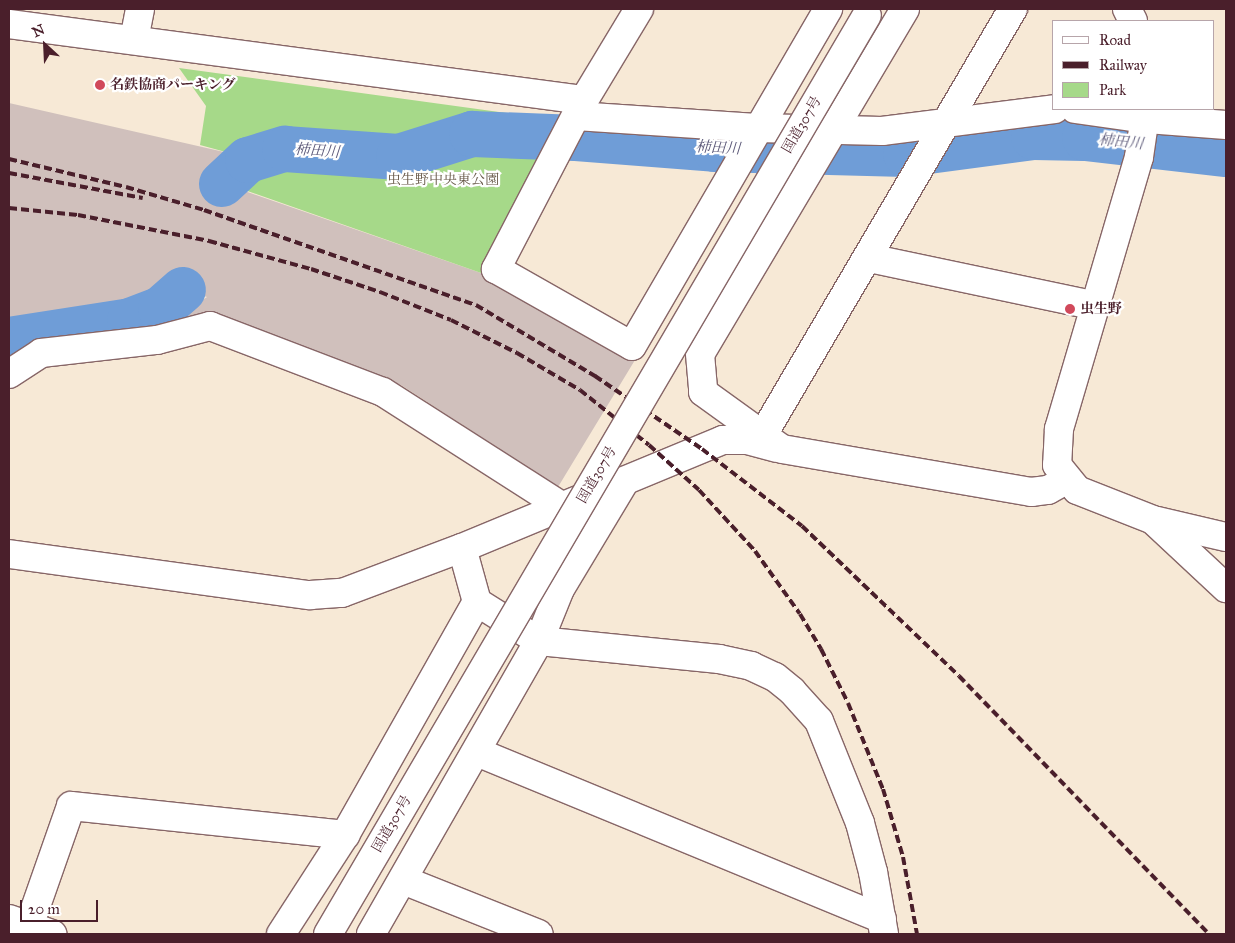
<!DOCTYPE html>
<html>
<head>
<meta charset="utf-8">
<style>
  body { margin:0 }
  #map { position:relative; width:1235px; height:943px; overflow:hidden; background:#f7e9d6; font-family:"IM FELL Great Primer","Noto Serif JP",serif }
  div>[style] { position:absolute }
  .industrial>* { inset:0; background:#d0c0bc }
  .green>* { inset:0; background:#a6d989 }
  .river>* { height:46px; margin:-23px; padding:0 23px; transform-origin:23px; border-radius:23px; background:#6f9dd7 }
  .roads { filter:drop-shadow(1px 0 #876667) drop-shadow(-1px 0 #876667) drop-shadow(0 1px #876667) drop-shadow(0 -1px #876667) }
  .minor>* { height:28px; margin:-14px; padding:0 14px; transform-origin:14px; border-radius:14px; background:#fff }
  .rail>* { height:4px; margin-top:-2px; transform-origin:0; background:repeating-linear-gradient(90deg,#4a1f2b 0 8px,transparent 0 12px) }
  .bridges { filter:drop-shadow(1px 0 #876667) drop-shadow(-1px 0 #876667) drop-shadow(0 1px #876667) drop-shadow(0 -1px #876667) }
  .highway-bridge>* { height:28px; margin:-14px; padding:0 14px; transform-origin:14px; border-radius:14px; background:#fff }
  .dots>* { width:14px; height:14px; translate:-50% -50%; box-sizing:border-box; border:2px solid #fff; border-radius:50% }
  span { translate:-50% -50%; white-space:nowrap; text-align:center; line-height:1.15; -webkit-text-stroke:4.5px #fff; paint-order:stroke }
  .poi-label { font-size:14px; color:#4a1f2b; font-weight:700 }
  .left { translate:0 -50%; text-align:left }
  .street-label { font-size:14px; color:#4a1f2b }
  .park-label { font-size:14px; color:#665747 }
  .water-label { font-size:15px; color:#5b5878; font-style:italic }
  .frame { position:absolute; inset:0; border:10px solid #4a1f2b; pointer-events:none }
  .legend { position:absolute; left:1052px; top:20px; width:162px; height:90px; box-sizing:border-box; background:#fff; border:1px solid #b7a5aa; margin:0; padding:6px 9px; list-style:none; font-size:15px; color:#4a1f2b }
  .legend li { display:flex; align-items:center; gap:10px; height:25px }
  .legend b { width:25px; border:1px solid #b7a5aa }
  .north { position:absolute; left:20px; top:20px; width:50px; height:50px; -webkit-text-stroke:4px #fff; paint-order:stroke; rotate:335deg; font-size:14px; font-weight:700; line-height:20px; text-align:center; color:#4a1f2b }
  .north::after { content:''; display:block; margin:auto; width:18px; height:22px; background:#4a1f2b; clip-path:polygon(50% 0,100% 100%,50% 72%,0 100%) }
  .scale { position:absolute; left:20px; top:900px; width:78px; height:22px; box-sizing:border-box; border:2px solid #4a1f2b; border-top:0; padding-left:6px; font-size:15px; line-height:18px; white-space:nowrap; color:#4a1f2b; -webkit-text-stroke:4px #fff; paint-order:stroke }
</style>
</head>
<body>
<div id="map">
  <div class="industrial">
    <div style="clip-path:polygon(9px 103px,233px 154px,239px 189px,484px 274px,635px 360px,558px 487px,401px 385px,305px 353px,163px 326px,207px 297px,174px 286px,166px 296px,145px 303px,9px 320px)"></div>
  </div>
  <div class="green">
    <div style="clip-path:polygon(179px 68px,558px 120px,484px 274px,239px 188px,233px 154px,200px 145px,206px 106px)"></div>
  </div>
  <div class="river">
    <div style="left:222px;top:184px;width:35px;rotate:-43deg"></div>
    <div style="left:248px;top:160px;width:39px;rotate:-17deg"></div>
    <div style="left:285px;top:149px;width:114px;rotate:4deg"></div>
    <div style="left:399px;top:157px;width:77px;rotate:-17.5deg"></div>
    <div style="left:472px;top:134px;width:104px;rotate:2.2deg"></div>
    <div style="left:576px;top:138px;width:139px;rotate:4.5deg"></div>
    <div style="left:715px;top:149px;width:191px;rotate:1.5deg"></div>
    <div style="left:906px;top:154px;width:129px;rotate:-7.6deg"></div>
    <div style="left:1034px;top:137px;width:51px;rotate:1.1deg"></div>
    <div style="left:1085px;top:138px;width:142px;rotate:6.5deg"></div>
    <div style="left:9px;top:340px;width:122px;rotate:-8.9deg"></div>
    <div style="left:130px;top:321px;width:33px;rotate:-21deg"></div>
    <div style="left:161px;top:309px;width:29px;rotate:-41deg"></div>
  </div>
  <div class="roads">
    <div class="minor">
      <div style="left:639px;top:9px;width:106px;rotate:121.1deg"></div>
      <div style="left:584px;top:100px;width:191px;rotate:117.5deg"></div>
      <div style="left:496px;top:269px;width:156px;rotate:29.5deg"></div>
      <div style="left:632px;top:346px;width:390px;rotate:-59.8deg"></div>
      <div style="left:905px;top:9px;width:401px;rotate:120.7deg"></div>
      <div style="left:700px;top:354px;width:38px;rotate:85deg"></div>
      <div style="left:703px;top:392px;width:97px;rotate:35.8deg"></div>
      <div style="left:782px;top:449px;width:253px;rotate:9.8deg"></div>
      <div style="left:1031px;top:492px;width:17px;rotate:-7deg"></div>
      <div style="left:1048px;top:490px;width:21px;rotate:-29deg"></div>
      <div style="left:1127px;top:9px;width:13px;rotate:63deg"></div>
      <div style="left:9px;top:24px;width:580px;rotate:7.53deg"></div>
      <div style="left:134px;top:40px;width:32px;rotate:-79deg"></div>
      <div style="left:1075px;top:109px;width:73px;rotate:7.9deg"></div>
      <div style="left:1147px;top:119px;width:79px;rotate:4.3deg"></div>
      <div style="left:1146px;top:109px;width:49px;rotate:98.3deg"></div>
      <div style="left:1139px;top:157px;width:284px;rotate:106.4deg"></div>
      <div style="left:1059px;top:429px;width:36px;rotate:93deg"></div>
      <div style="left:1057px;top:465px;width:32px;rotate:51deg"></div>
      <div style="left:1077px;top:490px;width:82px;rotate:21.5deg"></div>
      <div style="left:1153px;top:520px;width:100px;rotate:43deg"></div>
      <div style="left:576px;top:116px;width:181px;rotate:3.8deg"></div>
      <div style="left:757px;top:128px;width:125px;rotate:1.4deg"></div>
      <div style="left:882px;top:131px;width:174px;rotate:-7.2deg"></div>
      <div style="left:869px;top:258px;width:232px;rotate:11.9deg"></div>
      <div style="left:9px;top:374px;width:38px;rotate:-33deg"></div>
      <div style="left:41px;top:353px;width:117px;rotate:-6.4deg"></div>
      <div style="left:157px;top:340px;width:55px;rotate:-14.8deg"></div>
      <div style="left:210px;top:326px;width:185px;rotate:20.9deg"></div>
      <div style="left:383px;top:392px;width:214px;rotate:32.6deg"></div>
      <div style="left:764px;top:433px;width:492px;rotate:-59.6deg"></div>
      <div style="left:1157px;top:521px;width:71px;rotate:13.1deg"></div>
      <div style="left:9px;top:554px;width:304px;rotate:7.8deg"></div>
      <div style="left:310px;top:595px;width:32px;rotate:-4deg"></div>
      <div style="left:342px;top:593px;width:128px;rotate:-20.6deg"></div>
      <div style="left:462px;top:548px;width:282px;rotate:-22.5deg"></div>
      <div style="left:723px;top:440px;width:24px"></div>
      <div style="left:747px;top:440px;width:30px;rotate:15deg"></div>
      <div style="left:477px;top:602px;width:73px;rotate:32.2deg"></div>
      <div style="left:539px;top:641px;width:181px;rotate:5.7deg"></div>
      <div style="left:719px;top:659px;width:33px;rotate:12deg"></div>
      <div style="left:751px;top:666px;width:26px;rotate:25deg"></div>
      <div style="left:775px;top:677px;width:22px;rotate:39deg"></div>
      <div style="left:792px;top:691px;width:40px;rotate:48deg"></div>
      <div style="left:819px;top:721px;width:110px;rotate:68.1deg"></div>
      <div style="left:860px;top:823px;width:51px;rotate:75.1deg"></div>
      <div style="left:873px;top:872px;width:63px;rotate:79.9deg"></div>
      <div style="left:477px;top:752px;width:438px;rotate:22.4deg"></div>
      <div style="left:403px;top:880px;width:146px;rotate:21.7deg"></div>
      <div style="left:9px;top:919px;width:46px;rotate:19.2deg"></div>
      <div style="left:29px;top:926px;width:127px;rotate:-70.7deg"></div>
      <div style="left:71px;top:806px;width:276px;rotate:6deg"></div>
      <div style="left:281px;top:934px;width:118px;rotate:-57.1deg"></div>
      <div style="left:345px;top:835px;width:268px;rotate:-60.5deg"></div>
      <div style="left:477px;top:602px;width:56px;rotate:-105.5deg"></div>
      <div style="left:371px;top:934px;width:338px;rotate:-60.2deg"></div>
      <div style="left:539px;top:641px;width:56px;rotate:-68deg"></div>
      <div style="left:560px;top:589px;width:126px;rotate:-59deg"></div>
    </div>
  </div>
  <div class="rail">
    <div style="left:9px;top:159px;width:120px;rotate:13.5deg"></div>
    <div style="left:126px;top:187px;width:81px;rotate:16.4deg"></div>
    <div style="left:204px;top:210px;width:288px;rotate:19.3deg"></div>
    <div style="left:476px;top:305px;width:139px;rotate:30.8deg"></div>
    <div style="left:595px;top:376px;width:130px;rotate:34.3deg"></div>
    <div style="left:702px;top:449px;width:126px;rotate:37.6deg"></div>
    <div style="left:802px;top:526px;width:217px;rotate:43.7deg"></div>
    <div style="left:959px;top:676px;width:359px;rotate:45.9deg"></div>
    <div style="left:9px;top:173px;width:136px;rotate:10.6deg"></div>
    <div style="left:9px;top:208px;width:69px;rotate:5.8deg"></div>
    <div style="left:78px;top:215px;width:134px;rotate:11.2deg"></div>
    <div style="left:209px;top:241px;width:106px;rotate:15.4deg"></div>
    <div style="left:311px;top:269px;width:73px;rotate:18.4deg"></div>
    <div style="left:380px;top:292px;width:76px;rotate:21.5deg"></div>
    <div style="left:451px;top:320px;width:74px;rotate:26.6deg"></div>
    <div style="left:517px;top:353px;width:73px;rotate:30.4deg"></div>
    <div style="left:580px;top:390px;width:88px;rotate:38.6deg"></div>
    <div style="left:649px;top:445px;width:67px;rotate:42deg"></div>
    <div style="left:699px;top:490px;width:83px;rotate:47.4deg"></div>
    <div style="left:755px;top:551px;width:77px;rotate:54.5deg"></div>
    <div style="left:800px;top:614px;width:41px;rotate:59deg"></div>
    <div style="left:821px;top:649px;width:60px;rotate:63.4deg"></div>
    <div style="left:848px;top:703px;width:93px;rotate:67.9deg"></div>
    <div style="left:883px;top:789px;width:71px;rotate:73.6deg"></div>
    <div style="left:903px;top:857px;width:78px;rotate:79.7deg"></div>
  </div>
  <div class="bridges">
    <div class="highway-bridge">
      <div style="left:328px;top:934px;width:1065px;rotate:-59.61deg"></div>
    </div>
  </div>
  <div class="dots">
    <div style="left:100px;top:85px;background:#d1495b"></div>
    <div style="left:1070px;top:309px;background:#d1495b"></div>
  </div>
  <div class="poi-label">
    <span class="left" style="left:110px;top:85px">名鉄協商パーキング</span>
    <span class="left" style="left:1080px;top:309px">虫生野</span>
  </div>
  <div class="street-label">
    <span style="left:802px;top:125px;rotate:-60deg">国道307号</span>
    <span style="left:597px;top:475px;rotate:-60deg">国道307号</span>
    <span style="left:392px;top:824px;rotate:-60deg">国道307号</span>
  </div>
  <div class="park-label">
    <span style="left:443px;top:180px">虫生野中央東公園</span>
  </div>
  <div class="water-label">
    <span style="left:1121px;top:142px;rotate:6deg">柿田川</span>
    <span style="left:718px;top:148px;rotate:3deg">柿田川</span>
    <span style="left:317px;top:151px;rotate:4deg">柿田川</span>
  </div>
  <div class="frame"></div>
  <ul class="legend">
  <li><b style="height:6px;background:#fff"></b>Road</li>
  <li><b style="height:6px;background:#4a1f2b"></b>Railway</li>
  <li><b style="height:14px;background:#a6d989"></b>Park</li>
  </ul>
  <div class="north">N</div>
  <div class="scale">20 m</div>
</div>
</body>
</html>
